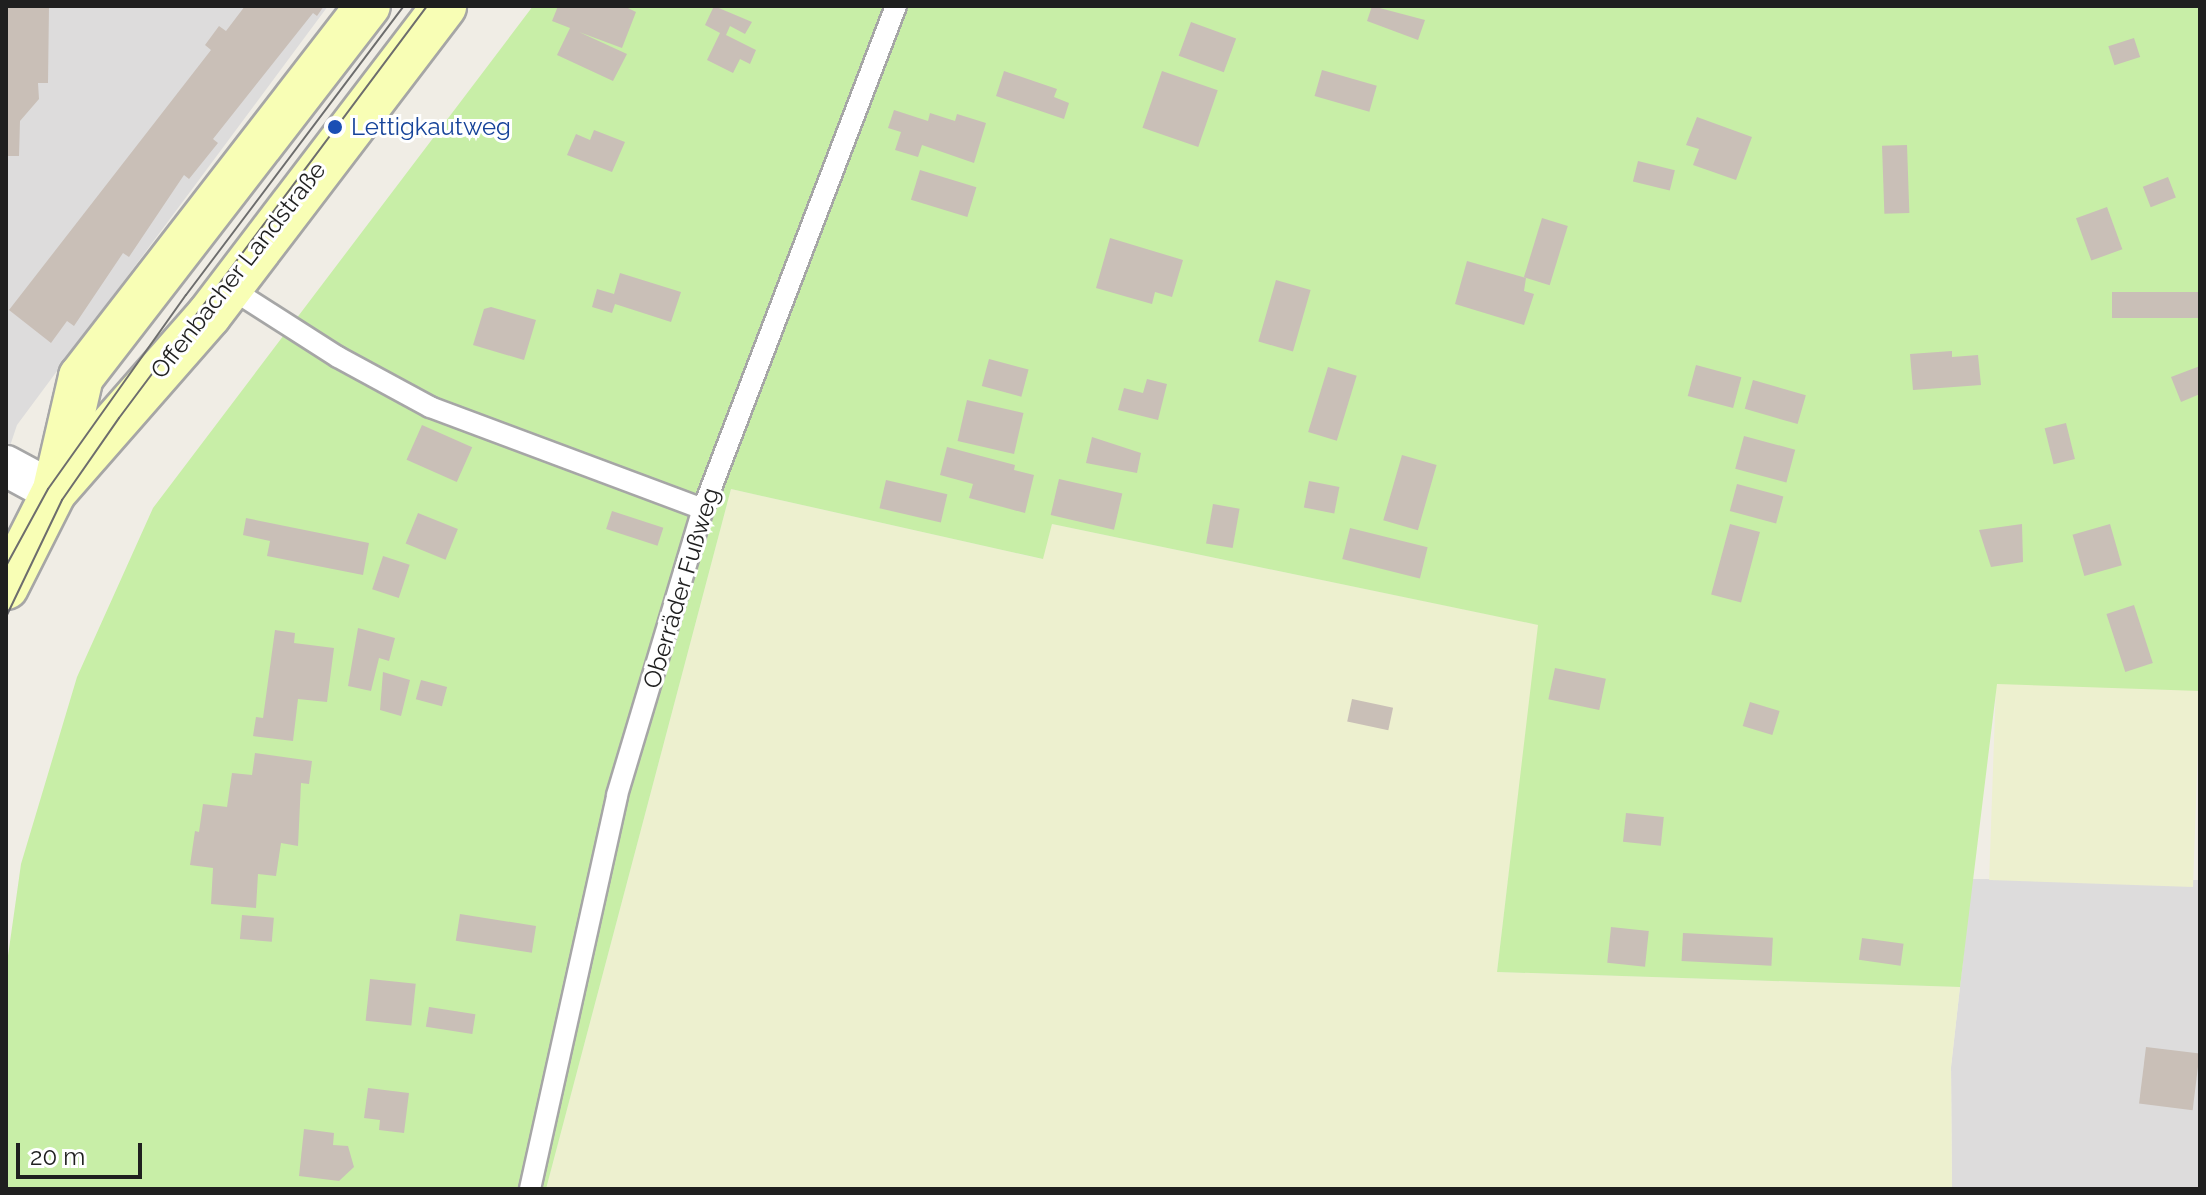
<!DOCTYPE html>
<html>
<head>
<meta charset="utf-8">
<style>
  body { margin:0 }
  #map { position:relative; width:2206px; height:1195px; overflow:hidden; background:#f0ede5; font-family:Raleway,sans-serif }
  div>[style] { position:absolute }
  .residential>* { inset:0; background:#dddcdc }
  .farmland>* { inset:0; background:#edf0cf; transform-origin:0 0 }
  .grass>* { inset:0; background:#c8eea7 }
  .building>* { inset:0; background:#c9bfb7; transform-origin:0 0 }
  .roads { filter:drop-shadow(2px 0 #a6a6a6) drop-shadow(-2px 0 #a6a6a6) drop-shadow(0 2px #a6a6a6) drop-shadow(0 -2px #a6a6a6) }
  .lane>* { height:20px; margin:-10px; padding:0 10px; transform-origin:10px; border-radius:10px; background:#fff }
  .street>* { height:40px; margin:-20px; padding:0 20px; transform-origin:20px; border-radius:20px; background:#fff }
  .secondary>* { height:44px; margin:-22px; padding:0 22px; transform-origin:22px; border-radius:22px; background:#f8feb5 }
  .tram>* { height:2px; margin:-1px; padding:0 1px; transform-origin:1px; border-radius:1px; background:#6d6d6d }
  .dots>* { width:22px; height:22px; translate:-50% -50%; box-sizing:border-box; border:4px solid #fff; border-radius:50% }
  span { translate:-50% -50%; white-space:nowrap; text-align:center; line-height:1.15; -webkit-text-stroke:6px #fff; paint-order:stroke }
  .transit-label { font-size:24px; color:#164399 }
  .left { translate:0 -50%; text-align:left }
  .street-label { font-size:24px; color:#1f1f1f }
  .frame { position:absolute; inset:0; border:8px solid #1f1f1f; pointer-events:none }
  .scale { position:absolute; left:16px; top:1143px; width:126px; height:36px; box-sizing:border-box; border:4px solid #1f1f1f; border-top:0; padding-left:10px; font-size:24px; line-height:28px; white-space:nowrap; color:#1f1f1f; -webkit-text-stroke:6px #fff; paint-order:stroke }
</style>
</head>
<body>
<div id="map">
  <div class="residential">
    <div style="clip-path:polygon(6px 6px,328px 6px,17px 425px,6px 458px)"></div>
    <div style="clip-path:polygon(1972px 879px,2200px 880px,2200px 1189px,1952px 1189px,1951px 1067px)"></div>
  </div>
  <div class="farmland">
    <div style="clip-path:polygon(731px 489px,1042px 559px,1052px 524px,1539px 625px,1497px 972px,1960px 987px,1951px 1067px,1952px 1189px,546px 1189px)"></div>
    <div style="left:1996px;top:683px;width:204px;height:197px;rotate:2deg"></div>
  </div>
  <div class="grass">
    <div style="clip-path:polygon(533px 6px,2200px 6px,2200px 691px,1997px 684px,1960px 987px,1497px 972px,1538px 625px,1052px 524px,1043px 559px,731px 489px,546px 1189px,6px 1189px,6px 970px,21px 864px,77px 677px,153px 508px)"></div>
  </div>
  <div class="building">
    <div style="clip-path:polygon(6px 6px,49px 6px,48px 83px,38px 83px,39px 99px,20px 121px,19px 156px,6px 156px)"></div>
    <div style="clip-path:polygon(245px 6px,324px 6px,317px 16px,313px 13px,213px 139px,218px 143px,189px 179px,184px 175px,129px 257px,123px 253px,74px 326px,67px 321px,51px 343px,9px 310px,211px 50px,205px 45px,219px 26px,226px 31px)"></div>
    <div style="clip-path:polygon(558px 6px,624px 6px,636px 12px,622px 48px,579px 32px,627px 54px,613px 81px,557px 55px,570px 28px,552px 21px)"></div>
    <div style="clip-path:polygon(714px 6px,752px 22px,745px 34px,730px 26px,726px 35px,756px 50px,750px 64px,740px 59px,733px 73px,707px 60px,720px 33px,705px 25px)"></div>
    <div style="clip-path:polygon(1372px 6px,1425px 20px,1418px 40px,1367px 21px)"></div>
    <div style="left:1191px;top:22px;width:48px;height:36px;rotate:20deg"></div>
    <div style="left:2134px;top:38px;width:20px;height:27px;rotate:72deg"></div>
    <div style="left:1322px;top:70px;width:57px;height:27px;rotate:16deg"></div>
    <div style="clip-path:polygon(1004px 71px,1057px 89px,1054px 97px,1069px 103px,1064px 119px,996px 96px)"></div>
    <div style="left:1162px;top:71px;width:59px;height:60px;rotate:19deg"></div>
    <div style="clip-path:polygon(894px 110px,928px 121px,930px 113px,955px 121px,957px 114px,986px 123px,974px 163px,922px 145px,918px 157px,895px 150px,901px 132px,888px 128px)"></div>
    <div style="clip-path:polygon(1697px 117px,1752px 137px,1736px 180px,1693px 165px,1699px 149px,1686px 145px)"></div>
    <div style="clip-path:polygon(594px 130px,625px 142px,612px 172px,567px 155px,576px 134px,590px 140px)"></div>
    <div style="left:1907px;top:145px;width:68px;height:25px;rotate:88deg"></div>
    <div style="left:1638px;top:161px;width:38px;height:21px;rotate:14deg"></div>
    <div style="left:920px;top:170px;width:59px;height:31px;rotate:17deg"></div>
    <div style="left:2168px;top:177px;width:22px;height:27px;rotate:69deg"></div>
    <div style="left:2107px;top:207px;width:45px;height:33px;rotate:70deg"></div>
    <div style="left:1542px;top:218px;width:27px;height:62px;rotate:17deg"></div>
    <div style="clip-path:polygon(1110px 238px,1183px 260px,1172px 297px,1155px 292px,1152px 304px,1096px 288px)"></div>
    <div style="clip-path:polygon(1467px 261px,1526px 278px,1524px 291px,1534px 294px,1524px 325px,1455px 304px)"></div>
    <div style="clip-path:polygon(620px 273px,681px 292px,671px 322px,615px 304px,612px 313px,592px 307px,597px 289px,614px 294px)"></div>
    <div style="left:1276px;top:280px;width:36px;height:64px;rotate:16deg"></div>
    <div style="left:2200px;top:292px;width:26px;height:88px;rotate:90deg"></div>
    <div style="clip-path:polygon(491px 307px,536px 320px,524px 360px,473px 345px,484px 309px)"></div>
    <div style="clip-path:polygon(1952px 351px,1952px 357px,1978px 355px,1981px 385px,1913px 390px,1910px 354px)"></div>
    <div style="left:989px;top:359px;width:41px;height:28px;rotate:15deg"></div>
    <div style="left:1696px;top:365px;width:47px;height:32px;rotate:15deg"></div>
    <div style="clip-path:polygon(2200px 366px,2200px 394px,2181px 402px,2171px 377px)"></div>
    <div style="left:1328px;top:367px;width:30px;height:68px;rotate:17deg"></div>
    <div style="clip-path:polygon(1147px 379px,1167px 384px,1158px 420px,1118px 410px,1124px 388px,1143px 393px)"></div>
    <div style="left:1753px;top:380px;width:55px;height:30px;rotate:16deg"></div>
    <div style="left:967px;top:400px;width:58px;height:42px;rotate:13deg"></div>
    <div style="left:2066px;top:423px;width:37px;height:22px;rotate:76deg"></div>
    <div style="left:422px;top:425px;width:55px;height:38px;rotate:24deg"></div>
    <div style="left:1744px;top:436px;width:53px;height:34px;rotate:15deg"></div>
    <div style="clip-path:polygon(1092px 437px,1141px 453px,1137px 473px,1086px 463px)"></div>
    <div style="clip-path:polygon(947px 447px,1015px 465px,1014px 470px,1034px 475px,1025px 513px,969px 498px,973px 484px,940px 475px)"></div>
    <div style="left:1402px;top:455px;width:36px;height:68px;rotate:16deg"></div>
    <div style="left:1059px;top:479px;width:65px;height:37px;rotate:13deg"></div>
    <div style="left:886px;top:480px;width:63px;height:29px;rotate:13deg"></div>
    <div style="left:1309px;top:481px;width:31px;height:27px;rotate:11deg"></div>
    <div style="left:1737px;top:484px;width:48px;height:28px;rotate:15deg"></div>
    <div style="left:1213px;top:504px;width:27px;height:40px;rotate:10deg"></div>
    <div style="left:612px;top:511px;width:54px;height:19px;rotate:18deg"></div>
    <div style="left:418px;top:513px;width:43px;height:33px;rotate:22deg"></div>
    <div style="clip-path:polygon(246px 518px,369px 543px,363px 575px,267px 556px,270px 541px,243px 535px)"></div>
    <div style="left:1730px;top:524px;width:31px;height:73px;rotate:15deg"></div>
    <div style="clip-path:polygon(2022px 524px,2023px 562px,1991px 567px,1979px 530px)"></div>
    <div style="left:2110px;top:524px;width:43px;height:39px;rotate:74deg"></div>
    <div style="left:1350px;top:528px;width:80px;height:32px;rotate:14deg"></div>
    <div style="left:383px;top:556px;width:28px;height:35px;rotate:18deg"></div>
    <div style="left:2134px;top:605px;width:61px;height:29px;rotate:72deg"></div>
    <div style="clip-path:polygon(358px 628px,395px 638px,389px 661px,379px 658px,371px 691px,348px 686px)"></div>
    <div style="clip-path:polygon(275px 630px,295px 633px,294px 643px,334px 648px,327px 702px,298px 699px,293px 741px,253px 736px,256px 717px,263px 718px)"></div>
    <div style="left:1555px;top:668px;width:52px;height:32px;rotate:12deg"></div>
    <div style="clip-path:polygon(383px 672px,410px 680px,401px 716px,380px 710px)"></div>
    <div style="left:421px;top:680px;width:27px;height:20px;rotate:15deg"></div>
    <div style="left:1352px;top:699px;width:42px;height:23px;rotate:12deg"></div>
    <div style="left:1750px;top:702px;width:31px;height:25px;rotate:17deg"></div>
    <div style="clip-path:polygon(255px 753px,312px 761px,309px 784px,301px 783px,298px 846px,281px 843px,276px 876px,258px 874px,256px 908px,211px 904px,213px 868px,190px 865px,195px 831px,199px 832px,203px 804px,227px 807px,232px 773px,252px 775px)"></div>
    <div style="left:1626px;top:813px;width:38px;height:29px;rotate:6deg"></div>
    <div style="left:460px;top:914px;width:77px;height:27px;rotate:9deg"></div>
    <div style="left:242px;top:915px;width:32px;height:24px;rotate:5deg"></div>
    <div style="left:1611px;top:927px;width:38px;height:36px;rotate:6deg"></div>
    <div style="left:1683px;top:933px;width:90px;height:28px;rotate:3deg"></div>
    <div style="left:1862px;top:938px;width:42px;height:22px;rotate:8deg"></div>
    <div style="left:370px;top:979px;width:46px;height:42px;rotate:6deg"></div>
    <div style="left:429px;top:1007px;width:47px;height:20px;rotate:9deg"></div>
    <div style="left:2146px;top:1047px;width:54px;height:57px;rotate:7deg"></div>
    <div style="clip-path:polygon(368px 1088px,409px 1093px,404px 1133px,379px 1130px,380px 1120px,364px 1118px)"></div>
    <div style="clip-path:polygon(304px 1129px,334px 1133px,333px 1145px,348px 1146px,354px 1167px,339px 1181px,299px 1176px)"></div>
  </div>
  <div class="roads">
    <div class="lane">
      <div style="left:230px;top:288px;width:128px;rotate:32.6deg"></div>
      <div style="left:338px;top:357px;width:105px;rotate:28.5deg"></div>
      <div style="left:430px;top:407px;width:291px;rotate:20.5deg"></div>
      <div style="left:530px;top:1189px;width:403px;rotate:-77.5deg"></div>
      <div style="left:617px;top:795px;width:299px;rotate:-73.3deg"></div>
      <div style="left:703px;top:509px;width:539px;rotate:-69.01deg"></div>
    </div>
    <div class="street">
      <div style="left:6px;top:466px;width:55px;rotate:28.4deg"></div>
    </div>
    <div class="secondary">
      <div style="left:56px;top:485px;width:111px;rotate:-77deg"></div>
      <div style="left:81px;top:377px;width:469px;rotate:-52.3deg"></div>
      <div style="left:6px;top:587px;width:106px;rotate:-63.2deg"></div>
      <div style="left:54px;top:492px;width:235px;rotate:-48.8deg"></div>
      <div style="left:209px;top:315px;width:388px;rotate:-52.7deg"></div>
    </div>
  </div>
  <div class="tram">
    <div style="left:6px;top:566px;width:88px;rotate:-61.4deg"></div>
    <div style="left:48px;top:489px;width:238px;rotate:-54.6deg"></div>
    <div style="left:186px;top:295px;width:362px;rotate:-53deg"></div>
    <div style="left:6px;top:617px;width:130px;rotate:-64.4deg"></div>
    <div style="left:62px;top:500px;width:100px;rotate:-55.2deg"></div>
    <div style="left:119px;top:418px;width:514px;rotate:-53.22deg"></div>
  </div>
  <div class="dots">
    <div style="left:335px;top:127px;background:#1a4fb4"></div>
  </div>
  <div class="transit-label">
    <span class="left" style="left:351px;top:127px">Lettigkautweg</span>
  </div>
  <div class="street-label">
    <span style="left:238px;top:270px;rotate:-52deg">Offenbacher Landstraße</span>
    <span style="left:681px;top:588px;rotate:-73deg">Oberräder Fußweg</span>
  </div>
  <div class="frame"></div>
  <div class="scale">20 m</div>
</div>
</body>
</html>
